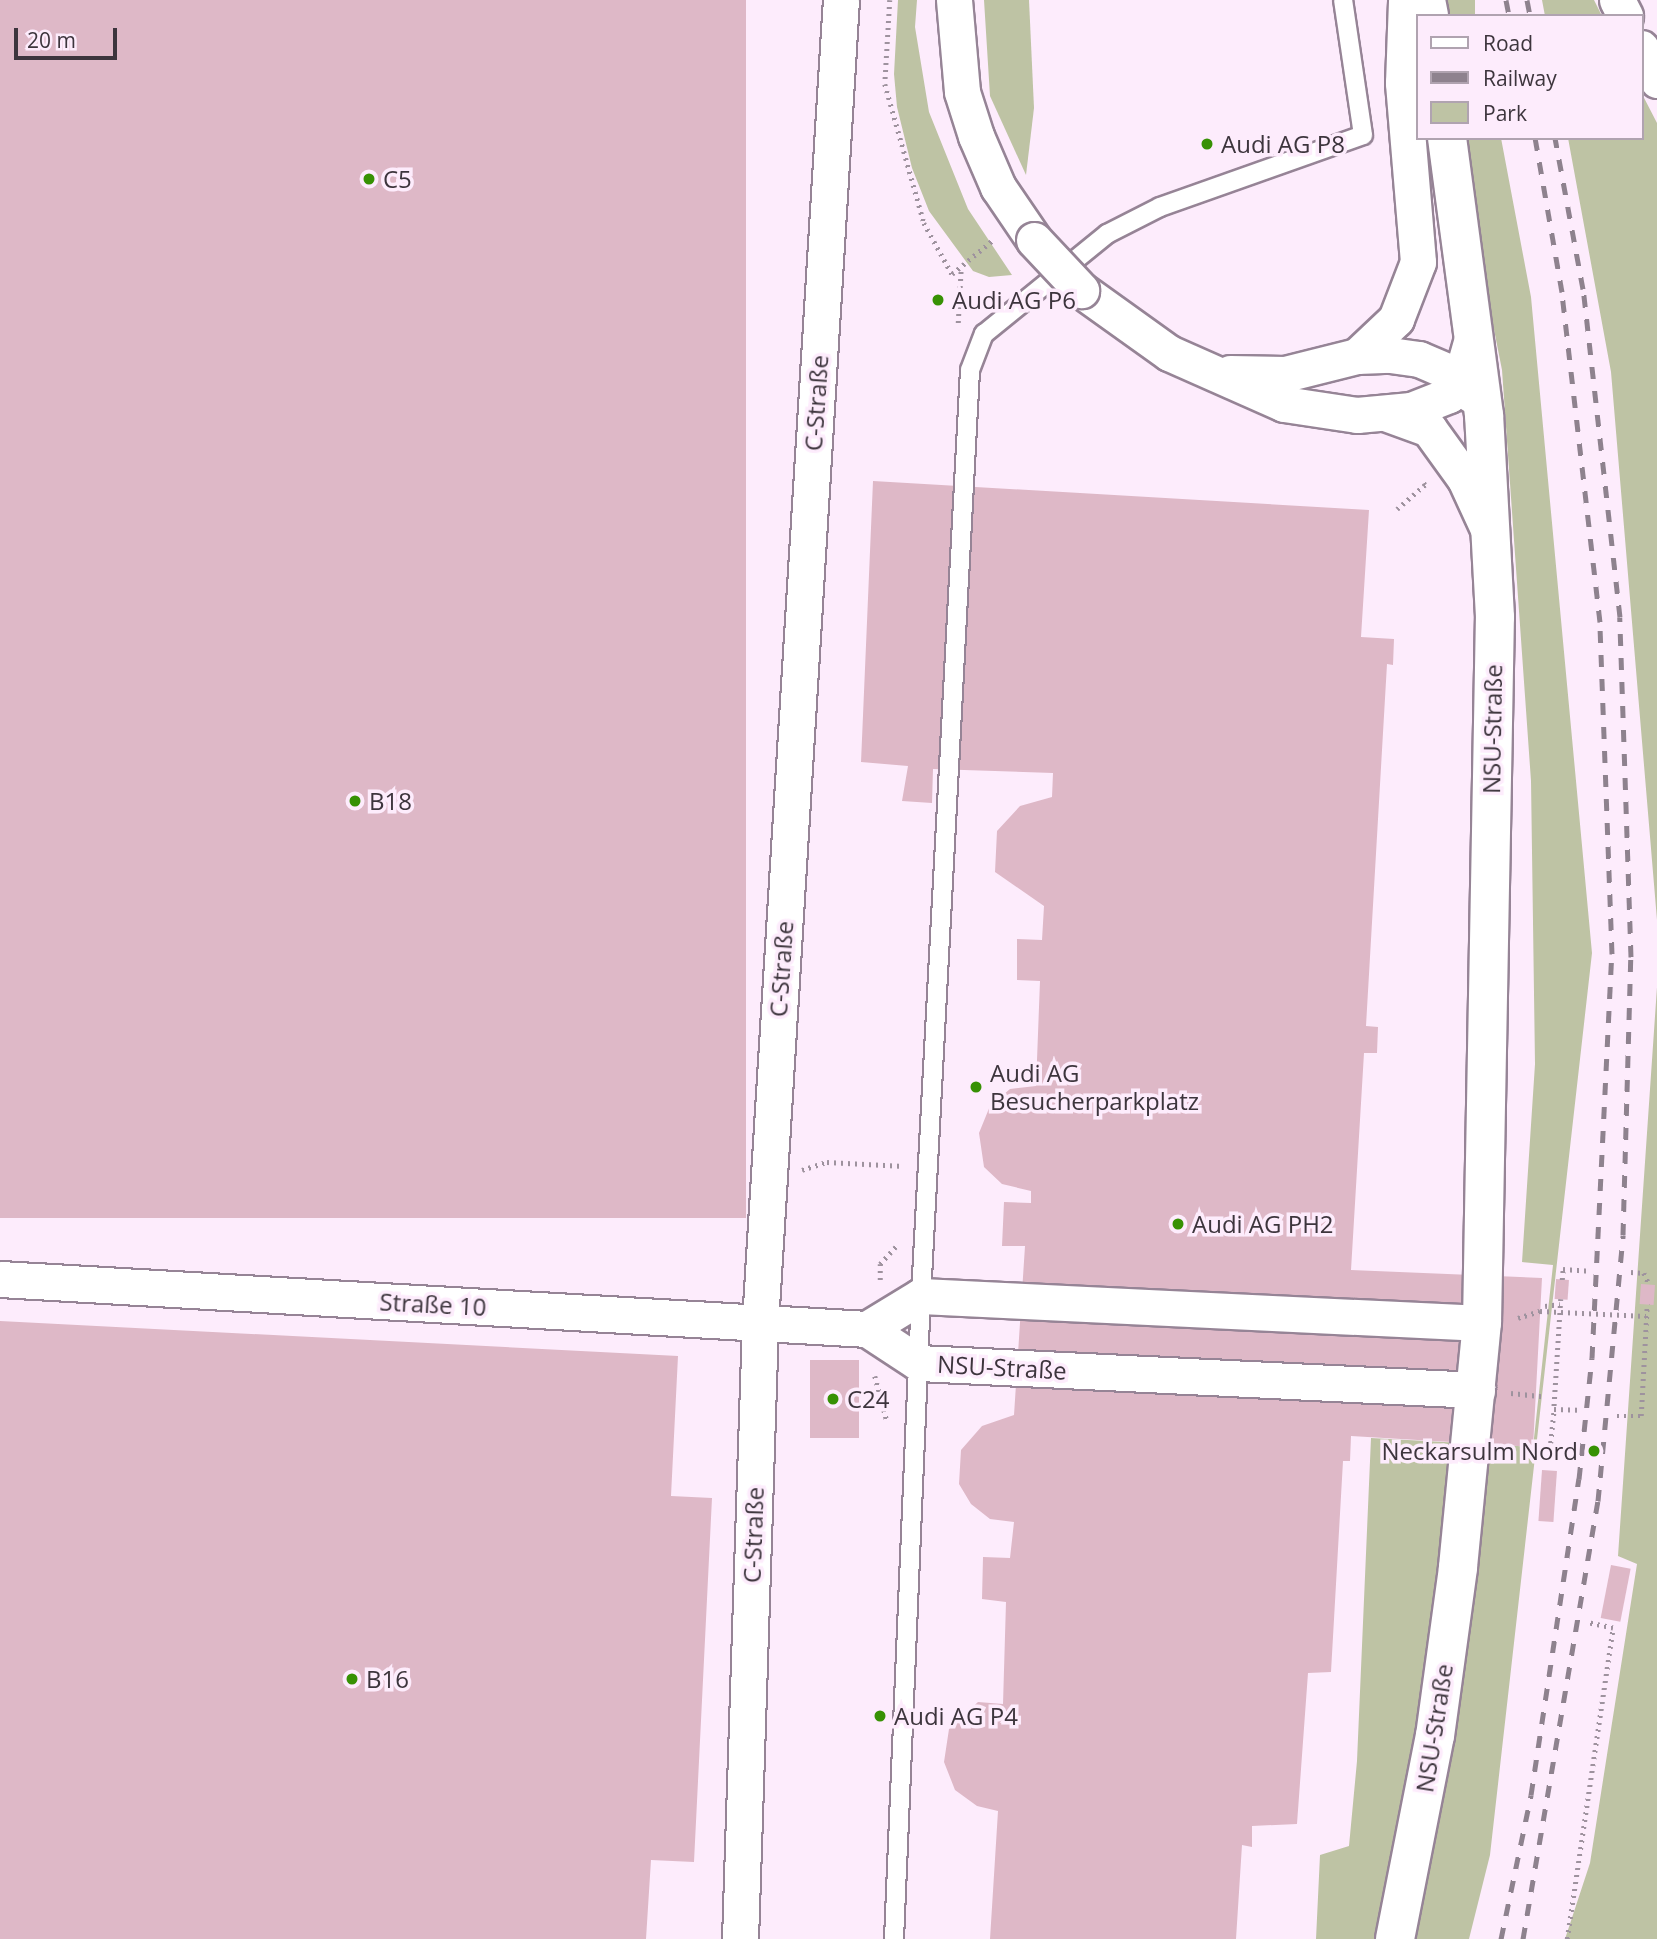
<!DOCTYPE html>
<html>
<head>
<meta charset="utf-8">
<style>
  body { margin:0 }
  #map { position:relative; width:1657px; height:1939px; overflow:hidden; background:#fdecfc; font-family:"Open Sans",sans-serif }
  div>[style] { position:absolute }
  .green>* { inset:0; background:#bec3a4; transform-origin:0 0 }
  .building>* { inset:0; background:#deb8c7; transform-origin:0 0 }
  .path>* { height:4.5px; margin-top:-2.25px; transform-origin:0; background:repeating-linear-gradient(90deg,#9e929e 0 2px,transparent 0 7px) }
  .roads { filter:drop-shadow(2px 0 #968496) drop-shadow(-2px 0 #968496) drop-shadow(0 2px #968496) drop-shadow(0 -2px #968496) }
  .service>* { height:18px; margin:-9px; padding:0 9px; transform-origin:9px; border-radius:9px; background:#fff }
  .minor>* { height:35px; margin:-17.5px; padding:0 17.5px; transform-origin:17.5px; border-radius:17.5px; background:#fff }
  .secondary>* { height:38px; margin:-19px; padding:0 19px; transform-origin:19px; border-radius:19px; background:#fff }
  .rail>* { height:5px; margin-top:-2.5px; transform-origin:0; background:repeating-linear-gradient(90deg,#8e828e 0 12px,transparent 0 24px) }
  .path-bridge>* { height:4.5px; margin-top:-2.25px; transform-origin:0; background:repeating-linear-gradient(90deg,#9e929e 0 2px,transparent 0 7px) }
  .bridges { filter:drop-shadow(2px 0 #968496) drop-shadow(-2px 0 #968496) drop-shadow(0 2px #968496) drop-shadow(0 -2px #968496) }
  .minor-bridge>* { height:35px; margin:-17.5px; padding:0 17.5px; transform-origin:17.5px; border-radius:17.5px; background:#fff }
  .dots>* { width:19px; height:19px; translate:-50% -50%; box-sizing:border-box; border:4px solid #fdecfc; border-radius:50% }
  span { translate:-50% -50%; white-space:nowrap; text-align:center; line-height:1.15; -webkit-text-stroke:7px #fdecfc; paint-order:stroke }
  .poi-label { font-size:24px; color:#3d353d }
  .left { translate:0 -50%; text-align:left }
  .right { translate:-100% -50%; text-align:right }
  .street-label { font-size:24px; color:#3d353d }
  .legend { position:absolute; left:1416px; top:14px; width:228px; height:126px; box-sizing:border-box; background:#fdecfc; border:2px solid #b0a3b0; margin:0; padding:9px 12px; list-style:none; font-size:21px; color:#3d353d }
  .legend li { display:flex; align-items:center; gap:14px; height:35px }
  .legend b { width:35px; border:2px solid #b0a3b0 }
  .scale { position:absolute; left:14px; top:28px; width:103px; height:32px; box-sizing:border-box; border:4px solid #3d353d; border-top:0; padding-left:9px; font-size:21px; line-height:24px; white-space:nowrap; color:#3d353d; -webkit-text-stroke:5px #fdecfc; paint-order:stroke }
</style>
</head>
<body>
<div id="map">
  <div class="green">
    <div style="clip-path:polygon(898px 0,917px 0,915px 27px,929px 112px,968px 209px,1012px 275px,989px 277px,973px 271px,929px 211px,912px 168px,897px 107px,894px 74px)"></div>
    <div style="clip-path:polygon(984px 0,1029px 0,1034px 108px,1026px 175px,990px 96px)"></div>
    <div style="left:1431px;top:0;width:44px;height:16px"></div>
    <div style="clip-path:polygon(1542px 0,1594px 0,1602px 16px,1545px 16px)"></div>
    <div style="clip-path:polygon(1641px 92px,1657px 123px,1657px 920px,1611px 372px,1568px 138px,1641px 138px)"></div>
    <div style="clip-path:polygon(1456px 138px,1501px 138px,1531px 297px,1592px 953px,1490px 1855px,1469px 1939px,1316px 1939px,1320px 1855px,1349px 1846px,1357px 1761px,1371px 1438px,1533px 1447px,1553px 1265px,1522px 1262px,1535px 1064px,1531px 781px,1502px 370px)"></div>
    <div style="clip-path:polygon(1657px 987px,1657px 1939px,1565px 1939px,1590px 1863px,1637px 1564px,1618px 1556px)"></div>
  </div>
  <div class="building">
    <div style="left:0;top:0;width:746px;height:1218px"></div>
    <div style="clip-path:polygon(873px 481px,1369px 510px,1361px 637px,1394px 639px,1393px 665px,1387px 664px,1366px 1026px,1378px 1027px,1377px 1053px,1364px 1053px,1351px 1270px,1542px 1278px,1533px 1447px,1351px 1436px,1350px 1461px,1343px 1461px,1331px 1672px,1308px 1673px,1297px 1824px,1252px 1826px,1252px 1847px,1242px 1845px,1236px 1939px,990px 1939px,998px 1811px,977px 1806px,955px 1790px,944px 1762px,949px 1729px,978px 1702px,1003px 1704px,1006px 1602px,982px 1599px,983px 1557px,1010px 1558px,1014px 1522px,990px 1519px,971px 1504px,959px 1484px,961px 1450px,982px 1426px,1014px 1415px,1025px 1246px,1002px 1246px,1004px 1202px,1031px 1203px,1031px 1191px,1002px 1184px,984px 1167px,979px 1133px,990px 1106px,1010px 1089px,1036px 1086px,1040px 981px,1017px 980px,1017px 939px,1042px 940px,1044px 906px,995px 872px,997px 831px,1020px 806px,1052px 797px,1053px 773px,933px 769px,932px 803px,902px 801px,908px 766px,861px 762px)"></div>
    <div style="left:1556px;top:1279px;width:13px;height:20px;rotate:4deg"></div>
    <div style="left:1641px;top:1284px;width:14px;height:20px;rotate:4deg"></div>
    <div style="clip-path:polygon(0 1321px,678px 1356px,671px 1496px,712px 1498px,694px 1862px,651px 1860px,646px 1939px,0 1939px)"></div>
    <div style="left:810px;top:1360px;width:49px;height:78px"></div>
    <div style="left:1542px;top:1470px;width:15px;height:51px;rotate:4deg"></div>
    <div style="left:1611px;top:1565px;width:20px;height:54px;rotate:11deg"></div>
  </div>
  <div class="path">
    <div style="left:890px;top:0;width:84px;rotate:93.4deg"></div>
    <div style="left:885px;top:84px;width:144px;rotate:74.3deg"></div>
    <div style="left:924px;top:223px;width:58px;rotate:61.2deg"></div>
    <div style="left:952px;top:274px;width:55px;rotate:-39.8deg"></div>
    <div style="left:958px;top:323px;width:55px;rotate:-86.9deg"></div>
    <div style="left:1397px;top:509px;width:37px;rotate:-41deg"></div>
    <div style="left:1425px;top:485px;width:4px;rotate:-135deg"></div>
    <div style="left:802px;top:1170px;width:26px;rotate:-18deg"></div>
    <div style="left:827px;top:1162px;width:77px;rotate:3deg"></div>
    <div style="left:1631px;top:1272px;width:13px;rotate:4deg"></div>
    <div style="left:1644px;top:1273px;width:12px;rotate:66deg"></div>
    <div style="left:880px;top:1280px;width:16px;rotate:-90deg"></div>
    <div style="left:880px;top:1264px;width:24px;rotate:-48deg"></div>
    <div style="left:1562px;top:1280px;width:11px;rotate:-85deg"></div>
    <div style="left:1563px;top:1269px;width:26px;rotate:4deg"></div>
    <div style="left:1561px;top:1299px;width:110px;rotate:93.6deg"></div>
    <div style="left:1554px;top:1409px;width:24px;rotate:2deg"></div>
    <div style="left:1545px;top:1306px;width:15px;rotate:-8deg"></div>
    <div style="left:1518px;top:1318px;width:23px;rotate:-18deg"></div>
    <div style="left:1540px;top:1311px;width:21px;rotate:3deg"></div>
    <div style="left:875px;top:1376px;width:47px;rotate:75.1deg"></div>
    <div style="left:1511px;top:1393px;width:31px;rotate:6deg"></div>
    <div style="left:1617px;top:1416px;width:24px"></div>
    <div style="left:1641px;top:1416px;width:112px;rotate:-86.9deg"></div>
    <div style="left:1534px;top:1457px;width:15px"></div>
    <div style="left:1549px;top:1457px;width:48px;rotate:-84.1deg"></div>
    <div style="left:1567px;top:1939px;width:314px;rotate:-81.6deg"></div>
    <div style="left:1613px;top:1628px;width:24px;rotate:-168deg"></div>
  </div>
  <div class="roads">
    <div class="service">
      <div style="left:894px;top:1939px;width:644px;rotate:-87.6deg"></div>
      <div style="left:921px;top:1296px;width:927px;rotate:-86.97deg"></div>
      <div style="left:970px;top:370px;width:39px;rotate:-69deg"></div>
      <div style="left:984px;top:334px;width:159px;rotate:-39.1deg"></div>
      <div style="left:1107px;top:234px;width:59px;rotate:-27deg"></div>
      <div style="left:1160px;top:207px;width:215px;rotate:-19.5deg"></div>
      <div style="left:1363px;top:135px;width:136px;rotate:-98.4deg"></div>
    </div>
    <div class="minor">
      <div style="left:954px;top:0;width:92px;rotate:85deg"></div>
      <div style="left:962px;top:92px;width:46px;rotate:72.3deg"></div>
      <div style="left:976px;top:136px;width:56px;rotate:66.7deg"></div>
      <div style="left:998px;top:187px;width:64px;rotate:55.8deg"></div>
      <div style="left:1617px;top:0;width:18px;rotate:63deg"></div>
      <div style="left:1641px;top:48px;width:36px;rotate:63deg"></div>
      <div style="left:1081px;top:290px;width:108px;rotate:35.6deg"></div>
      <div style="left:1169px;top:353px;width:126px;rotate:23.9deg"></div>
      <div style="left:1284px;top:404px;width:74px;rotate:8.6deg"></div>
      <div style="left:1357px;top:415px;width:54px;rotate:-5.3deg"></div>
      <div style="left:1411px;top:410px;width:41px;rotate:-21.5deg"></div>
      <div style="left:1449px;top:395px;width:22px;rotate:-56deg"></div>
      <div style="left:1461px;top:377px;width:44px;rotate:-74.1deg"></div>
      <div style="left:1357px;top:356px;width:54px;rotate:-43.5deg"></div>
      <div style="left:1396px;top:319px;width:61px;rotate:-68.9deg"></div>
      <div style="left:1418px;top:262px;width:180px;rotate:-94.8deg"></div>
      <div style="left:1403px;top:83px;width:83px;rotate:-87.9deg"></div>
      <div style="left:1230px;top:373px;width:55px;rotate:1deg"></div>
      <div style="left:1285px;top:374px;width:74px;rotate:-14deg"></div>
      <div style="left:1357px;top:356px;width:33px;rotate:-2deg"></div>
      <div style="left:1390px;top:355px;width:29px;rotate:8deg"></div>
      <div style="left:1419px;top:359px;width:46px;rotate:23.2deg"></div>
      <div style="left:1461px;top:377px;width:21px;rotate:59deg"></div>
      <div style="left:1388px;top:414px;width:44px;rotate:20.1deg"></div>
      <div style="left:1429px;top:429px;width:62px;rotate:54.2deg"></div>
      <div style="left:1465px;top:479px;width:55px;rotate:65.3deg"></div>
      <div style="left:0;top:1279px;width:868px;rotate:3.3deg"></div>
      <div style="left:867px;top:1329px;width:62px;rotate:33.2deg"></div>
      <div style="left:919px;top:1363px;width:559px;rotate:2.77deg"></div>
      <div style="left:867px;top:1329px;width:63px;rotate:-31.4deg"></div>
      <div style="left:921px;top:1296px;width:562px;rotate:2.76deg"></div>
      <div style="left:740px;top:1939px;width:616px;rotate:-88.14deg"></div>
      <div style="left:760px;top:1323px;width:1325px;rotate:-86.5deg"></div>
    </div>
    <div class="secondary">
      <div style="left:1426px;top:0;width:16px;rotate:79deg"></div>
      <div style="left:1395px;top:1939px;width:207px;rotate:-78.9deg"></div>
      <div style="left:1435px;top:1736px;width:171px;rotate:-82.2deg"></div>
      <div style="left:1458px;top:1567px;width:245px;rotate:-84.4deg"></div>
      <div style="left:1482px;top:1323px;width:706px;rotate:-88.95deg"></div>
      <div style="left:1495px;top:617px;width:202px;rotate:-93.1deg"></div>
      <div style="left:1484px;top:415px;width:279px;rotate:-97.6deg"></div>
    </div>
  </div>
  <div class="rail">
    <div style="left:1506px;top:0;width:16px;rotate:79deg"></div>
    <div style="left:1527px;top:0;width:16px;rotate:79deg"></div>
    <div style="left:1501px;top:1939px;width:147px;rotate:-78.2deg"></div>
    <div style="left:1531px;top:1795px;width:320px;rotate:-81.4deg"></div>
    <div style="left:1579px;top:1479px;width:122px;rotate:-83.9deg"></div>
    <div style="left:1592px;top:1358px;width:404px;rotate:-87.2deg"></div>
    <div style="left:1612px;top:954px;width:332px;rotate:-92.1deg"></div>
    <div style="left:1600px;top:622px;width:332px;rotate:-96.6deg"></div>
    <div style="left:1562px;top:292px;width:156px;rotate:-99.9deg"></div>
    <div style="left:1523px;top:1939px;width:444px;rotate:-80.3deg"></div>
    <div style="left:1598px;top:1501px;width:267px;rotate:-84.6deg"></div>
    <div style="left:1623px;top:1235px;width:278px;rotate:-88.4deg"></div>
    <div style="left:1631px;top:957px;width:340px;rotate:-91.9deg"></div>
    <div style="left:1620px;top:617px;width:330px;rotate:-96.4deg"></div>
    <div style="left:1583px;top:289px;width:154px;rotate:-100.5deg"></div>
  </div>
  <div class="path-bridge">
    <div style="left:1561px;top:1312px;width:85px;rotate:2.7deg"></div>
  </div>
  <div class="bridges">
    <div class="minor-bridge">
      <div style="left:1034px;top:240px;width:69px;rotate:46.8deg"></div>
    </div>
  </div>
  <div class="dots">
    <div style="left:1207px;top:144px;background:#379104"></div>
    <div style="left:369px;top:179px;background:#379104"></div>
    <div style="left:938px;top:300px;background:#379104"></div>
    <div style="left:355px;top:801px;background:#379104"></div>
    <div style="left:976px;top:1087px;background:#379104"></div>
    <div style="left:1178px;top:1224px;background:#379104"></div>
    <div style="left:833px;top:1399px;background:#379104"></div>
    <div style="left:1594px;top:1451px;background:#379104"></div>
    <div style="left:352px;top:1679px;background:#379104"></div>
    <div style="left:880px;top:1716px;background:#379104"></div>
  </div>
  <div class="poi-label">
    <span class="left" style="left:1221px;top:144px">Audi AG P8</span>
    <span class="left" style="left:383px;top:179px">C5</span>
    <span class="left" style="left:952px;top:300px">Audi AG P6</span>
    <span class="left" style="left:369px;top:801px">B18</span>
    <span class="left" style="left:990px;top:1087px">Audi AG<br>Besucherparkplatz</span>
    <span class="left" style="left:1192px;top:1224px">Audi AG PH2</span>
    <span class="left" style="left:847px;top:1399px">C24</span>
    <span class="right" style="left:1578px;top:1451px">Neckarsulm Nord</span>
    <span class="left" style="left:366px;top:1679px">B16</span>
    <span class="left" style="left:894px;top:1716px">Audi AG P4</span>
  </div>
  <div class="street-label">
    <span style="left:816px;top:403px;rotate:-86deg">C-Straße</span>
    <span style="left:1492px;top:729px;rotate:-89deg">NSU-Straße</span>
    <span style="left:781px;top:969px;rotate:-86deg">C-Straße</span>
    <span style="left:433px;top:1304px;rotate:3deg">Straße 10</span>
    <span style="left:1002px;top:1367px;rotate:3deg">NSU-Straße</span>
    <span style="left:753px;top:1535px;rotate:-88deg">C-Straße</span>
    <span style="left:1434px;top:1728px;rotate:-81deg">NSU-Straße</span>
  </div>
  <ul class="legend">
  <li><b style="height:9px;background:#fff"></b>Road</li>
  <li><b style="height:9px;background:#8e828e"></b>Railway</li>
  <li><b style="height:19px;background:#bec3a4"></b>Park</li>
  </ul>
  <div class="scale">20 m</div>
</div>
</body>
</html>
